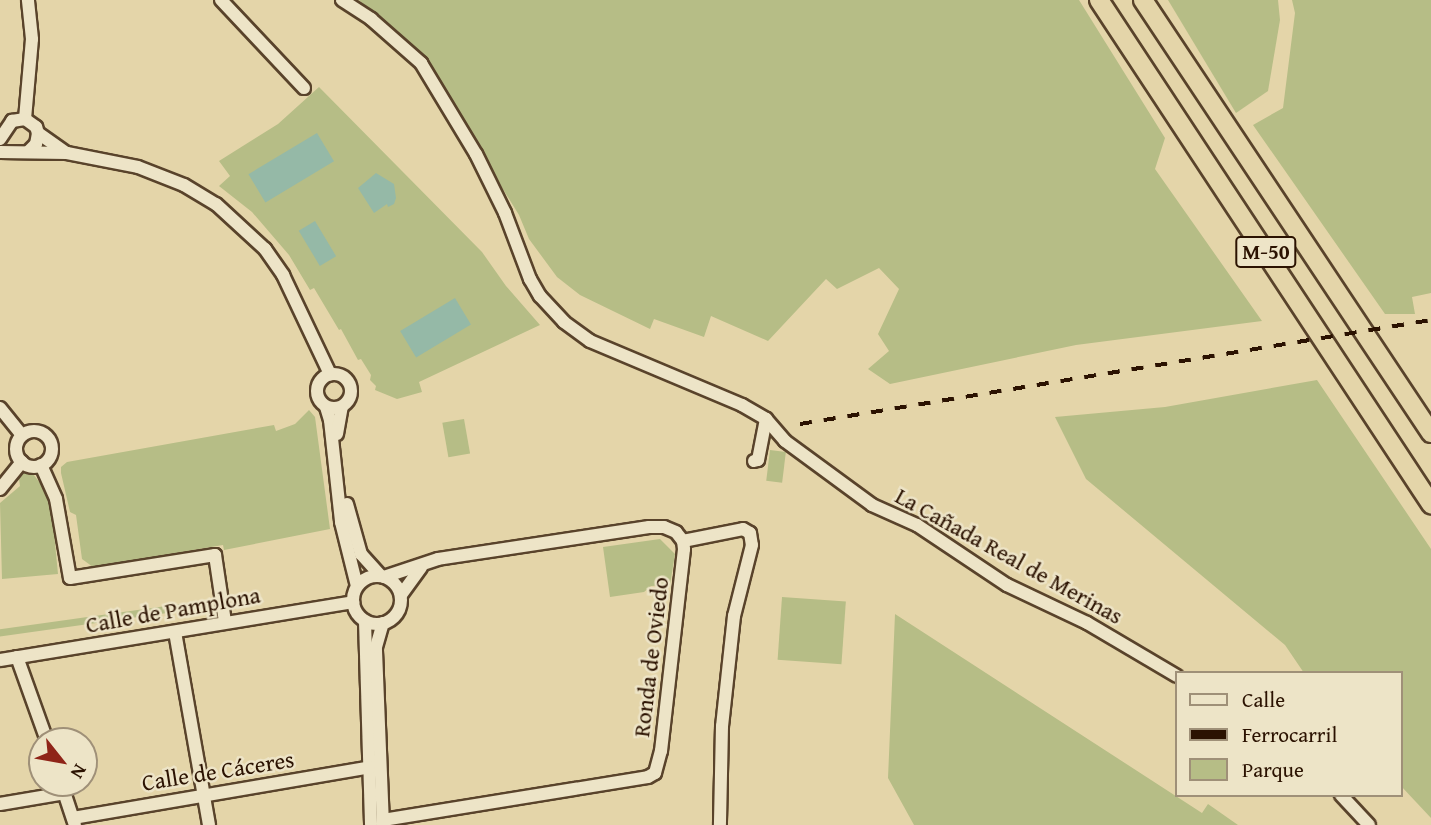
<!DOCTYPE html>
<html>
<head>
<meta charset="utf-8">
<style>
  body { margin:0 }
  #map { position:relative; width:1431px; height:825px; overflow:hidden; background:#e4d5a9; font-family:"Gentium Book Plus",serif }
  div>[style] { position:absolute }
  .green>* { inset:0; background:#b6bd86; transform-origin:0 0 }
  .water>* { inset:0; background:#95b9a7; transform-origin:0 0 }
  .roads { filter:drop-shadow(2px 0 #59432b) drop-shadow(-2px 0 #59432b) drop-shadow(0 2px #59432b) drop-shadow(0 -2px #59432b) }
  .minor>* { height:12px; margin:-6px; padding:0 6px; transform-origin:6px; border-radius:6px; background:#ede4c7 }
  .minor>.ring { margin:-6px; padding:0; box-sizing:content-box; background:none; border:12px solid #ede4c7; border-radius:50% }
  .highway>* { height:18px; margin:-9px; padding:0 9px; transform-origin:9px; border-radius:9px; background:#e4d5a9 }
  .rail>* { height:3.5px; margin-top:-1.75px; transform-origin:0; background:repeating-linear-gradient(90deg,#2b1201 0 12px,transparent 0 24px) }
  span { translate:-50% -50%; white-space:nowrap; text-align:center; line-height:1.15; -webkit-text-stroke:5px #ede4c7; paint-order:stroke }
  .shield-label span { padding:2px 5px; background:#ede4c7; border:2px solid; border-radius:5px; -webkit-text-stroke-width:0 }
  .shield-label { font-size:21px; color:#2b1201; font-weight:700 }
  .street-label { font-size:23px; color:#2b1201 }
  .legend { position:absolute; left:1175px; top:671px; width:228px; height:126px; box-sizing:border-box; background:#ede4c7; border:2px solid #9f9078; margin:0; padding:9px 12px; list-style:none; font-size:21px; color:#2b1201 }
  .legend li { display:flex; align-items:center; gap:14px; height:35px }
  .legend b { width:35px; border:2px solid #9f9078 }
  .north { position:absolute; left:28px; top:727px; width:70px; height:70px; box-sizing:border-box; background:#ede4c7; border:2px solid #9f9078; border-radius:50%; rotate:121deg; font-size:19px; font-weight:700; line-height:28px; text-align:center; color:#2b1201 }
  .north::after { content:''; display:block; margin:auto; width:24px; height:32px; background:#8f2418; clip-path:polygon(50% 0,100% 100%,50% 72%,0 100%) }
</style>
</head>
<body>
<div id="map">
  <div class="green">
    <div style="clip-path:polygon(359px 0,1079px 0,1165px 138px,1155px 169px,1262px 321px,1076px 345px,890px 384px,868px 369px,889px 351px,878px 334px,899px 289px,879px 268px,837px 289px,826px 279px,768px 341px,711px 316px,704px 337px,654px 319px,650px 329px,580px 295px,557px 277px,529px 239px,519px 215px,423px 61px)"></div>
    <div style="clip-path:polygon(1168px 0,1278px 0,1280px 20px,1268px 91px,1236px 113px)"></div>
    <div style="clip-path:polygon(1292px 0,1431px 0,1431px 293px,1412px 297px,1415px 314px,1385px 314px,1253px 125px,1283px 108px,1295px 13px)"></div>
    <div style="clip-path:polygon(319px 87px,482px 252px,506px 286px,540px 325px,419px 382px,422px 392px,397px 399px,375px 390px,376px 386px,370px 380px,371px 375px,361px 359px,358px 360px,341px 329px,339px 330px,314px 288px,310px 290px,289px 255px,252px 212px,219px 186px,230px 176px,219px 161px,278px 124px)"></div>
    <div style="clip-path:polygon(1317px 380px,1431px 549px,1431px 818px,1401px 786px,1401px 673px,1304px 673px,1285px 645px,1086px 479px,1055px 417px,1165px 407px)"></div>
    <div style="clip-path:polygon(309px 410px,315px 417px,330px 529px,224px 550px,223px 545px,93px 567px,82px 559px,76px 515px,70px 512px,61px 473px,61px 467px,67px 462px,274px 425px,276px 431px,295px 424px)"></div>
    <div style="left:464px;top:419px;width:35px;height:22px;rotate:80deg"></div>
    <div style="left:770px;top:450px;width:16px;height:31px;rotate:7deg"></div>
    <div style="clip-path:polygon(18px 472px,33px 474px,44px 488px,52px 512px,58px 574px,2px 579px,0 503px,20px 486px)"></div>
    <div style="clip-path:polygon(660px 539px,675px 554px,670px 585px,651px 586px,644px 592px,610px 597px,603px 547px)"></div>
    <div style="left:782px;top:597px;width:64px;height:63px;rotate:4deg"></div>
    <div style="left:209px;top:600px;width:7px;height:212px;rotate:82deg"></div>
    <div style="clip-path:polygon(895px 614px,1202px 813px,1208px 804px,1238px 825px,914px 825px,888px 778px)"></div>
  </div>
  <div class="water">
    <div style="left:317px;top:133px;width:33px;height:80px;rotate:59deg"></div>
    <div style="clip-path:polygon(376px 173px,394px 184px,396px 198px,394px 204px,388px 207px,387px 204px,374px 213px,358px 188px)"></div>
    <div style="left:315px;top:221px;width:41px;height:19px;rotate:59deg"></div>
    <div style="left:455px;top:298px;width:31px;height:64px;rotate:59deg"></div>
  </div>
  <div class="roads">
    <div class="minor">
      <div style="left:221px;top:0;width:121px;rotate:46.7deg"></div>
      <div style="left:342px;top:0;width:35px;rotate:33deg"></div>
      <div style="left:371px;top:19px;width:67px;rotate:41.3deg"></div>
      <div style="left:421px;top:63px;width:106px;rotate:58.9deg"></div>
      <div style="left:476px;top:154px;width:66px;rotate:63.8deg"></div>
      <div style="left:505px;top:213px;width:71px;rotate:69.3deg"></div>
      <div style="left:530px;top:279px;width:20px;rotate:60deg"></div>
      <div style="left:540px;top:296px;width:35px;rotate:47deg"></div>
      <div style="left:564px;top:322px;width:32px;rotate:36deg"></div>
      <div style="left:590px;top:341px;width:165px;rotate:22.8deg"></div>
      <div style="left:742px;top:405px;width:28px;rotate:30deg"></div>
      <div style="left:766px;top:419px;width:29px;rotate:49deg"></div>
      <div style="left:785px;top:441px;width:108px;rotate:36.3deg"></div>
      <div style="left:872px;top:505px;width:49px;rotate:24deg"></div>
      <div style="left:917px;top:525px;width:108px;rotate:33.7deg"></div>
      <div style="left:1007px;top:585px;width:89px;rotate:25.4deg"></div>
      <div style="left:1087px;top:623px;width:104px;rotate:30.5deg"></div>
      <div style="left:25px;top:119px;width:80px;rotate:-85deg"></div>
      <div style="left:32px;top:39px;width:39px;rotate:-96deg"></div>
      <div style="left:38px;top:133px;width:35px;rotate:35deg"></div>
      <div style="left:0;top:139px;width:22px;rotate:-56deg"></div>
      <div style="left:12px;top:121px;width:13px;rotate:-9deg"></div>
      <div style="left:25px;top:119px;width:14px;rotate:36deg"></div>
      <div style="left:36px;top:127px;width:6px;rotate:72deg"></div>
      <div style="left:38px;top:133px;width:11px;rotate:100deg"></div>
      <div style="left:36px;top:144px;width:11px;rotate:135deg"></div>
      <div style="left:0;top:152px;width:67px;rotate:0.9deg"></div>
      <div style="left:67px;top:153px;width:72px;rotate:11.2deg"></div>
      <div style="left:138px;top:167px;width:49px;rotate:21.4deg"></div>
      <div style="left:184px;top:185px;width:37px;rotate:31deg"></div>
      <div style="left:216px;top:204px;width:67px;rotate:42.6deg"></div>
      <div style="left:265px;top:249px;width:32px;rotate:55deg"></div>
      <div style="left:283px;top:275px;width:110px;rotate:64.6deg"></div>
      <div class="ring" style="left:317px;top:374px;width:22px;height:22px"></div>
      <div style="left:326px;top:407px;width:14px;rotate:73deg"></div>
      <div style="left:330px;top:420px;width:103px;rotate:83.8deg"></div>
      <div style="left:341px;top:522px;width:66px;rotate:76deg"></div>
      <div style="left:0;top:408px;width:35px;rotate:51deg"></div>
      <div class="ring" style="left:16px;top:431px;width:24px;height:24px"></div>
      <div style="left:337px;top:434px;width:27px;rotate:-80deg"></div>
      <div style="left:754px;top:461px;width:4px;rotate:-14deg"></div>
      <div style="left:758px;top:460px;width:42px;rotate:-79deg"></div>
      <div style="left:41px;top:465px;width:37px;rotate:66deg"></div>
      <div style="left:56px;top:499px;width:80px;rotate:80deg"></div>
      <div style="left:70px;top:578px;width:147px;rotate:-9deg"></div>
      <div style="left:215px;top:555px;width:68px;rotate:81.5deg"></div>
      <div style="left:0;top:489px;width:35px;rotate:-51deg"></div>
      <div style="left:347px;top:504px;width:52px;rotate:74.4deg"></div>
      <div style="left:361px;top:554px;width:28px;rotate:48deg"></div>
      <div style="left:683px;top:541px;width:61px;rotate:-11.3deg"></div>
      <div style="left:743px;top:529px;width:8px;rotate:30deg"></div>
      <div style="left:750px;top:533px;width:12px;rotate:81deg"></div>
      <div style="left:752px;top:545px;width:73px;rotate:104.2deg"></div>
      <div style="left:734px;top:616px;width:111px;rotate:96.2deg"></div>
      <div style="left:722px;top:726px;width:99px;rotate:91.2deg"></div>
      <div class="ring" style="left:353px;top:576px;width:36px;height:36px"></div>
      <div style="left:401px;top:595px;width:34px;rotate:-54deg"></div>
      <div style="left:365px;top:621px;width:204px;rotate:88.3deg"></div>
      <div style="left:175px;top:632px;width:196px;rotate:80deg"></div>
      <div style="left:17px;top:657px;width:89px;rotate:70.3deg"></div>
      <div style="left:0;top:660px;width:358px;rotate:-9.3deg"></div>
      <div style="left:61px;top:783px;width:44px;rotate:71.6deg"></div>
      <div style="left:1341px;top:795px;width:41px;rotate:47deg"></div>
      <div style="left:0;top:804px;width:66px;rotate:-9.6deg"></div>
      <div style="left:73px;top:818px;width:302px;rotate:-9.7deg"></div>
      <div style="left:383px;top:820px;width:268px;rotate:-9.2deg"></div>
      <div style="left:648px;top:777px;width:8px;rotate:-30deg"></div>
      <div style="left:655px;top:773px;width:23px;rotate:-75deg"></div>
      <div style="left:661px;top:751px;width:203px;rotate:-83.5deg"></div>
      <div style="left:684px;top:549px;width:8px;rotate:-97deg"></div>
      <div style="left:683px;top:541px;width:11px;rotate:-128deg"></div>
      <div style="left:676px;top:532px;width:13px;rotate:-157deg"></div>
      <div style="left:664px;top:527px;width:15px;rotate:180deg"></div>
      <div style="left:649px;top:527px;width:213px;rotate:171.4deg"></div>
      <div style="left:438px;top:559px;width:57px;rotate:161.6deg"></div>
      <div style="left:383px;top:825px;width:178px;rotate:-92.3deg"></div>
      <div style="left:376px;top:647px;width:25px;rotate:-74deg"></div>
    </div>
    <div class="highway">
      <div style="left:1099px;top:0;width:604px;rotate:56.63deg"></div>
      <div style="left:1143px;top:0;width:520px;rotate:56.37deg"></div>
    </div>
  </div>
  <div class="rail">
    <div style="left:800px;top:424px;width:640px;rotate:-9.36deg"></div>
  </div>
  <div class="shield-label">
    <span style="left:1266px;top:252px">M-50</span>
  </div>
  <div class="street-label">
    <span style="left:1009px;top:556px;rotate:29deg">La Cañada Real de Merinas</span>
    <span style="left:173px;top:610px;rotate:-10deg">Calle de Pamplona</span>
    <span style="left:651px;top:657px;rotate:-83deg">Ronda de Oviedo</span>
    <span style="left:218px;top:771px;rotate:-9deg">Calle de Cáceres</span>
  </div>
  <ul class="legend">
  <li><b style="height:9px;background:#ede4c7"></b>Calle</li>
  <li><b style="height:9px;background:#2b1201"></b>Ferrocarril</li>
  <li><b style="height:19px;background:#b6bd86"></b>Parque</li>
  </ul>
  <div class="north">N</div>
</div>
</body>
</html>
